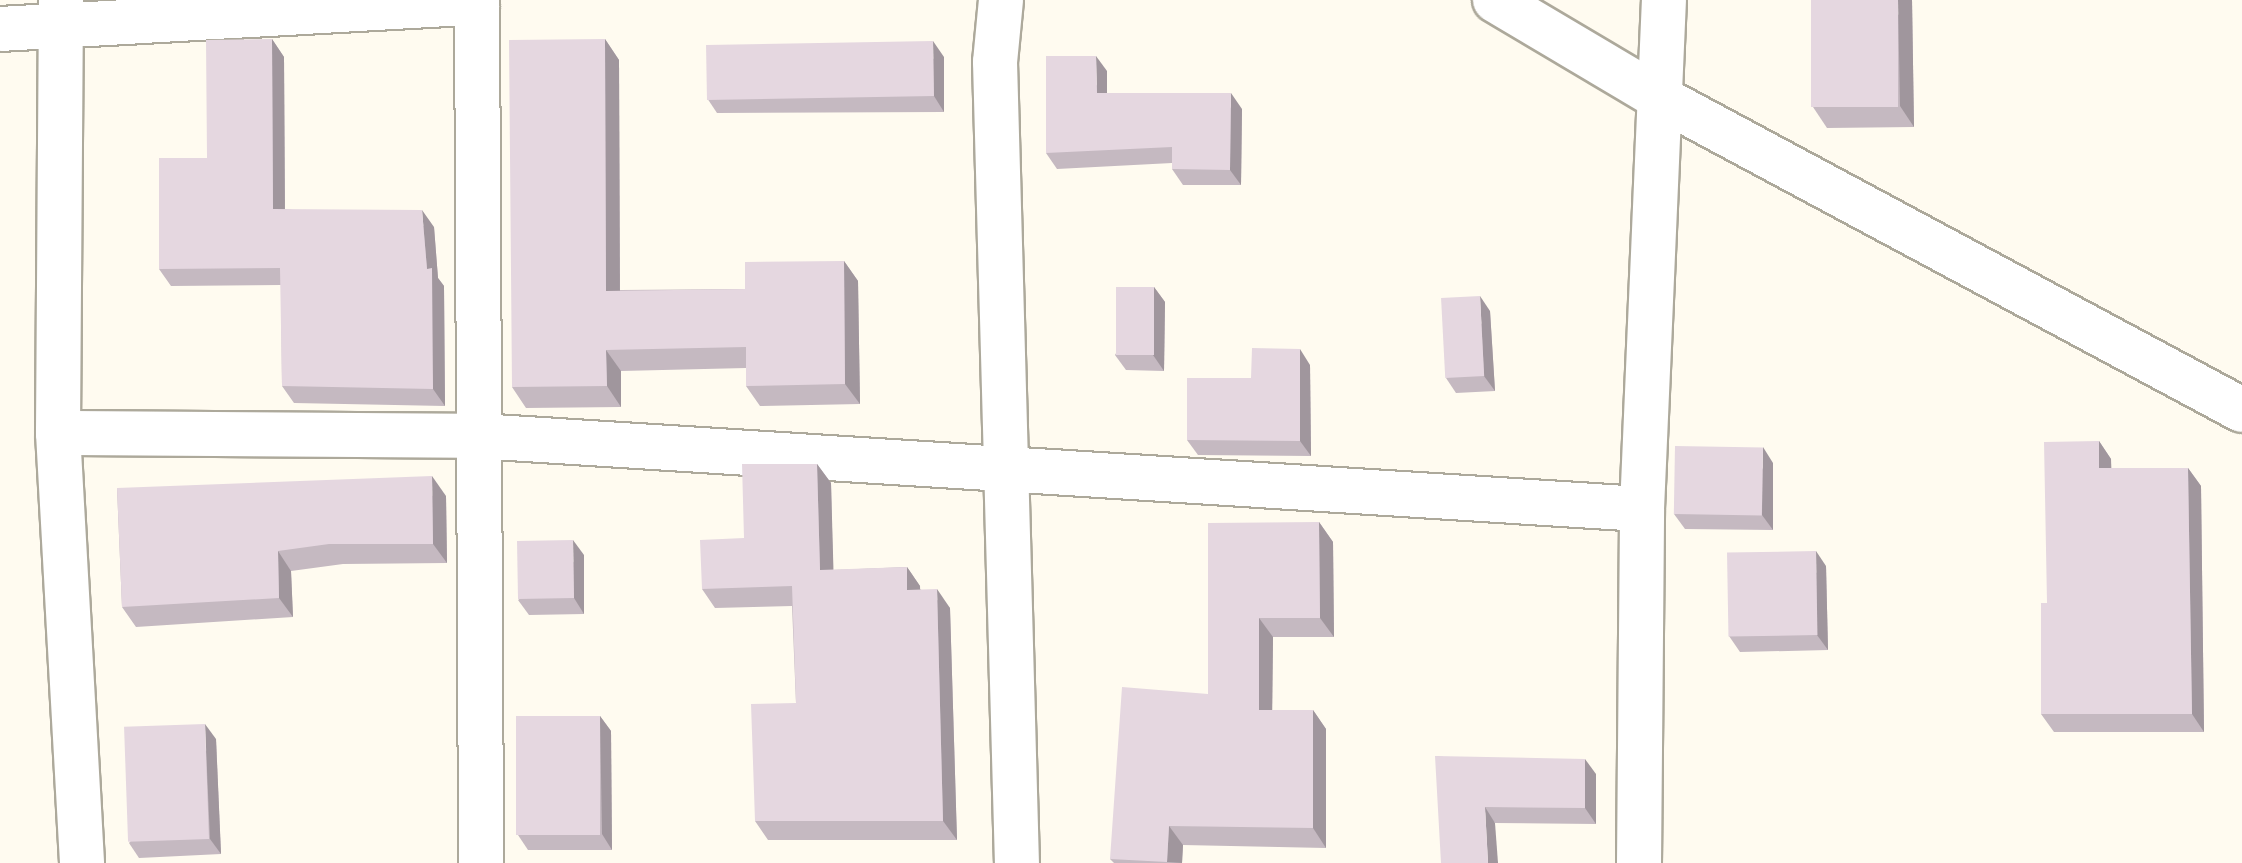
<!DOCTYPE html>
<html>
<head>
<meta charset="utf-8">
<style>
  body { margin:0 }
  #map { position:relative; width:2242px; height:863px; overflow:hidden; background:#fffbf0; font-family:"Asap Condensed",sans-serif }
  div>[style] { position:absolute }
  .roads { filter:drop-shadow(2px 0 #ada99b) drop-shadow(-2px 0 #ada99b) drop-shadow(0 2px #ada99b) drop-shadow(0 -2px #ada99b) }
  .minor>* { height:44px; margin:-22px; padding:0 22px; transform-origin:22px; border-radius:22px; background:#fff }
  .wall>* { inset:0; background:#c5b9c1 }
  .shaded-wall>* { inset:0; background:#a0969d }
  .building>* { inset:0; background:#e5d7e0; transform-origin:0 0 }
  span { translate:-50% -50%; white-space:nowrap; text-align:center; line-height:1.15; -webkit-text-stroke:6px #fffbf0; paint-order:stroke }
</style>
</head>
<body>
<div id="map">
  <div class="roads">
    <div class="minor">
      <div style="left:61px;top:0;width:433px;rotate:90.4deg"></div>
      <div style="left:58px;top:433px;width:431px;rotate:86.8deg"></div>
      <div style="left:477px;top:0;width:863px;rotate:89.73deg"></div>
      <div style="left:1001px;top:0;width:62px;rotate:95.5deg"></div>
      <div style="left:995px;top:62px;width:801px;rotate:88.43deg"></div>
      <div style="left:1495px;top:0;width:194px;rotate:30.7deg"></div>
      <div style="left:1662px;top:99px;width:658px;rotate:28.2deg"></div>
      <div style="left:0;top:29px;width:478px;rotate:-3.2deg"></div>
      <div style="left:58px;top:433px;width:420px;rotate:0.4deg"></div>
      <div style="left:478px;top:436px;width:1166px;rotate:3.59deg"></div>
      <div style="left:1639px;top:863px;width:354px;rotate:-89.5deg"></div>
      <div style="left:1642px;top:509px;width:509px;rotate:-87.53deg"></div>
    </div>
  </div>
  <div class="wall">
    <div style="clip-path:polygon(1912px 0,1914px 127px,1827px 128px,1813px 107px)"></div>
    <div style="clip-path:polygon(272px 39px,284px 57px,285px 209px,434px 227px,438px 278px,444px 286px,445px 406px,294px 403px,282px 386px,281px 285px,171px 286px,159px 269px,207px 158px)"></div>
    <div style="clip-path:polygon(605px 39px,619px 60px,620px 290px,745px 289px,844px 261px,858px 281px,860px 404px,760px 406px,746px 386px,746px 368px,621px 371px,621px 407px,526px 408px,512px 387px)"></div>
    <div style="clip-path:polygon(944px 57px,944px 112px,717px 113px,707px 98px)"></div>
    <div style="clip-path:polygon(1107px 71px,1107px 93px,1242px 109px,1241px 185px,1183px 185px,1172px 169px,1172px 163px,1057px 169px,1046px 153px)"></div>
    <div style="clip-path:polygon(1154px 287px,1165px 302px,1164px 371px,1126px 370px,1115px 355px)"></div>
    <div style="clip-path:polygon(1490px 311px,1495px 391px,1456px 393px,1446px 378px)"></div>
    <div style="clip-path:polygon(1310px 365px,1311px 456px,1198px 455px,1187px 440px)"></div>
    <div style="clip-path:polygon(2099px 441px,2111px 459px,2111px 468px,2188px 468px,2201px 486px,2204px 732px,2054px 732px,2041px 714px)"></div>
    <div style="clip-path:polygon(1773px 463px,1773px 530px,1685px 529px,1674px 514px)"></div>
    <div style="clip-path:polygon(817px 464px,831px 483px,833px 570px,907px 567px,920px 586px,920px 589px,950px 608px,957px 840px,768px 840px,755px 821px,796px 703px,792px 606px,715px 608px,702px 589px,744px 538px)"></div>
    <div style="clip-path:polygon(117px 488px,446px 496px,447px 563px,343px 564px,291px 571px,293px 617px,136px 627px,122px 607px)"></div>
    <div style="clip-path:polygon(1319px 522px,1333px 542px,1334px 637px,1273px 637px,1272px 710px,1313px 710px,1326px 729px,1326px 848px,1183px 845px,1182px 863px,1114px 863px,1110px 859px,1208px 694px)"></div>
    <div style="clip-path:polygon(584px 555px,584px 614px,529px 615px,518px 600px)"></div>
    <div style="clip-path:polygon(1826px 566px,1828px 650px,1740px 652px,1729px 636px)"></div>
    <div style="clip-path:polygon(600px 716px,611px 731px,612px 850px,528px 850px,518px 835px)"></div>
    <div style="clip-path:polygon(216px 739px,221px 854px,139px 858px,129px 843px)"></div>
    <div style="clip-path:polygon(1435px 756px,1596px 774px,1596px 824px,1495px 823px)"></div>
  </div>
  <div class="shaded-wall">
    <div style="clip-path:polygon(1898px 0,1912px 0,1914px 127px,1900px 106px)"></div>
    <div style="clip-path:polygon(272px 39px,284px 57px,285px 226px,273px 209px)"></div>
    <div style="clip-path:polygon(605px 39px,619px 60px,620px 311px,606px 291px)"></div>
    <div style="clip-path:polygon(933px 41px,944px 57px,944px 112px,934px 96px)"></div>
    <div style="clip-path:polygon(1096px 56px,1107px 71px,1107px 108px,1097px 93px)"></div>
    <div style="clip-path:polygon(1231px 93px,1242px 109px,1241px 185px,1230px 170px)"></div>
    <div style="clip-path:polygon(422px 210px,434px 227px,438px 278px,444px 286px,445px 406px,433px 389px,427px 269px)"></div>
    <div style="clip-path:polygon(844px 261px,858px 281px,860px 404px,845px 384px)"></div>
    <div style="clip-path:polygon(1154px 287px,1165px 302px,1164px 371px,1153px 355px)"></div>
    <div style="clip-path:polygon(1480px 296px,1490px 311px,1495px 391px,1484px 376px)"></div>
    <div style="clip-path:polygon(1300px 349px,1310px 365px,1311px 456px,1300px 441px)"></div>
    <div style="clip-path:polygon(606px 350px,621px 371px,621px 407px,607px 386px)"></div>
    <div style="clip-path:polygon(2099px 441px,2111px 459px,2112px 486px,2099px 468px)"></div>
    <div style="clip-path:polygon(1763px 447px,1773px 463px,1773px 530px,1762px 515px)"></div>
    <div style="clip-path:polygon(817px 464px,831px 483px,834px 589px,820px 570px)"></div>
    <div style="clip-path:polygon(2188px 468px,2201px 486px,2204px 732px,2192px 714px)"></div>
    <div style="clip-path:polygon(432px 476px,446px 496px,447px 563px,433px 544px)"></div>
    <div style="clip-path:polygon(1319px 522px,1333px 542px,1334px 637px,1320px 618px)"></div>
    <div style="clip-path:polygon(573px 540px,584px 555px,584px 614px,574px 598px)"></div>
    <div style="clip-path:polygon(278px 551px,291px 571px,293px 617px,279px 598px)"></div>
    <div style="clip-path:polygon(1816px 551px,1826px 566px,1828px 650px,1817px 635px)"></div>
    <div style="clip-path:polygon(907px 567px,920px 586px,921px 609px,907px 590px)"></div>
    <div style="clip-path:polygon(937px 589px,950px 608px,957px 840px,943px 821px)"></div>
    <div style="clip-path:polygon(1259px 618px,1273px 637px,1272px 730px,1259px 710px)"></div>
    <div style="clip-path:polygon(1313px 710px,1326px 729px,1326px 848px,1313px 828px)"></div>
    <div style="clip-path:polygon(600px 716px,611px 731px,612px 850px,602px 834px)"></div>
    <div style="clip-path:polygon(205px 724px,216px 739px,221px 854px,210px 839px)"></div>
    <div style="clip-path:polygon(1585px 759px,1596px 774px,1596px 824px,1585px 808px)"></div>
    <div style="clip-path:polygon(1485px 807px,1495px 823px,1498px 863px,1488px 863px)"></div>
    <div style="clip-path:polygon(1169px 826px,1183px 845px,1182px 863px,1167px 862px)"></div>
  </div>
  <div class="building">
    <div style="left:1811px;top:0;width:87px;height:107px"></div>
    <div style="clip-path:polygon(272px 39px,273px 209px,422px 210px,427px 269px,432px 268px,433px 389px,282px 386px,280px 268px,159px 269px,159px 158px,207px 158px,206px 40px)"></div>
    <div style="clip-path:polygon(605px 39px,606px 291px,745px 289px,745px 262px,844px 261px,845px 384px,746px 386px,746px 347px,606px 350px,607px 386px,512px 387px,509px 40px)"></div>
    <div style="left:933px;top:41px;width:55px;height:227px;rotate:89deg"></div>
    <div style="clip-path:polygon(1046px 56px,1096px 56px,1097px 93px,1231px 93px,1230px 170px,1172px 169px,1172px 147px,1046px 153px)"></div>
    <div style="left:1116px;top:287px;width:38px;height:68px"></div>
    <div style="left:1480px;top:296px;width:80px;height:39px;rotate:87deg"></div>
    <div style="clip-path:polygon(1252px 348px,1300px 349px,1300px 441px,1187px 440px,1187px 378px,1251px 378px)"></div>
    <div style="clip-path:polygon(2099px 441px,2099px 468px,2188px 468px,2192px 714px,2041px 714px,2041px 603px,2047px 603px,2044px 442px)"></div>
    <div style="left:1675px;top:446px;width:88px;height:68px;rotate:1deg"></div>
    <div style="clip-path:polygon(742px 464px,817px 464px,820px 570px,907px 567px,907px 590px,937px 589px,943px 821px,755px 821px,751px 704px,796px 703px,792px 586px,702px 589px,700px 540px,744px 538px)"></div>
    <div style="clip-path:polygon(432px 476px,433px 544px,329px 544px,278px 551px,279px 598px,122px 607px,117px 488px)"></div>
    <div style="clip-path:polygon(1319px 522px,1320px 618px,1259px 618px,1259px 710px,1313px 710px,1313px 828px,1169px 826px,1167px 862px,1110px 859px,1122px 687px,1208px 694px,1208px 523px)"></div>
    <div style="left:573px;top:540px;width:58px;height:56px;rotate:89deg"></div>
    <div style="left:1816px;top:551px;width:84px;height:89px;rotate:89deg"></div>
    <div style="left:516px;top:716px;width:84px;height:119px"></div>
    <div style="left:205px;top:724px;width:115px;height:81px;rotate:88deg"></div>
    <div style="clip-path:polygon(1435px 756px,1585px 759px,1585px 808px,1485px 807px,1488px 863px,1441px 863px)"></div>
  </div>
</div>
</body>
</html>
